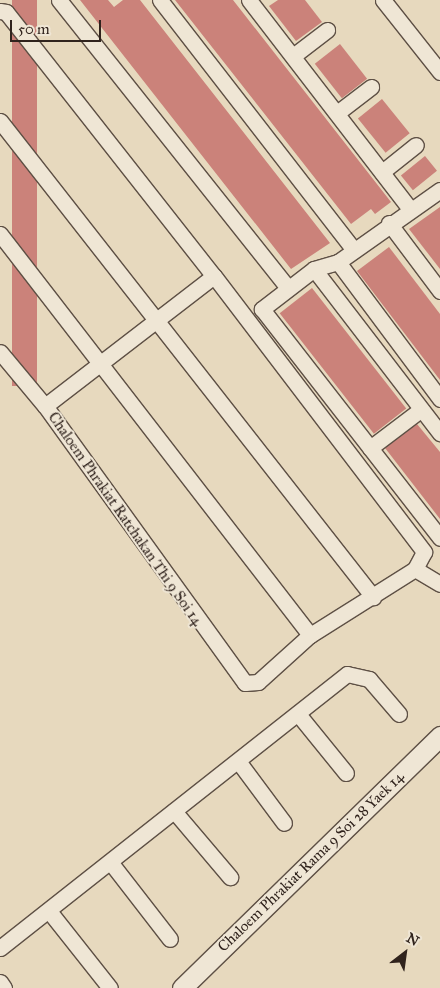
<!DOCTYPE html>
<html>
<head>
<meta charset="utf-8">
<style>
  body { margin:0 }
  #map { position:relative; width:440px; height:988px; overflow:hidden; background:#e7d9be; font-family:"IM FELL Great Primer",serif }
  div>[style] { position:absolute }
  .building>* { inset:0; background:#cb827a; transform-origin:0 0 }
  .roads { filter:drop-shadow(1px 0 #5e5045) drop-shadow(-1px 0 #5e5045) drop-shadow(0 1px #5e5045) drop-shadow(0 -1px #5e5045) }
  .minor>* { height:15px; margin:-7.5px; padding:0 7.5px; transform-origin:7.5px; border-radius:7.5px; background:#efe6d5 }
  .tertiary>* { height:19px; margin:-9.5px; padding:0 9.5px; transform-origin:9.5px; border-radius:9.5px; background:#efe6d5 }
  span { translate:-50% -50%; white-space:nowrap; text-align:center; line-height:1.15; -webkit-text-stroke:4px #efe6d5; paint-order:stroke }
  .street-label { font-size:15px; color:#30231d }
  .north { position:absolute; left:380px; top:928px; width:50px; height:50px; -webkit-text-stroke:4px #efe6d5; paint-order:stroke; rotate:30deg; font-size:14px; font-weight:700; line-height:20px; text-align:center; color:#30231d }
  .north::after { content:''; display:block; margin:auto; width:18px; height:22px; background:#30231d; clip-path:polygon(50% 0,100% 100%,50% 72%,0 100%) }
  .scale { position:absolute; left:10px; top:20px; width:91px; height:22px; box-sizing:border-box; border:2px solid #30231d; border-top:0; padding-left:6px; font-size:15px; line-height:18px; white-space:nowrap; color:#30231d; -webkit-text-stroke:4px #efe6d5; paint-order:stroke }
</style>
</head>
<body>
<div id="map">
  <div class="building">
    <div style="left:12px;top:0;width:25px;height:386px"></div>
    <div style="clip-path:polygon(80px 0,108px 0,114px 7px,123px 0,140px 0,330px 243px,291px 269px)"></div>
    <div style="clip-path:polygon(175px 0,233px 0,391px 202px,375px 214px,371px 209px,351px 224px)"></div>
    <div style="clip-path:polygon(278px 0,305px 0,322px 22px,296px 41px,269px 6px)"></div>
    <div style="left:340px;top:44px;width:44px;height:32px;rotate:52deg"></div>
    <div style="left:382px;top:99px;width:44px;height:31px;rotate:51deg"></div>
    <div style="left:425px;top:156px;width:19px;height:31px;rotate:51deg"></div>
    <div style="clip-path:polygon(440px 207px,440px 269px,409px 229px)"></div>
    <div style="clip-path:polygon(389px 247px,440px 314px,440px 380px,357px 271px)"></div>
    <div style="left:312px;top:288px;width:153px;height:41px;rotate:52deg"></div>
    <div style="clip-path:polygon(417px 424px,440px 452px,440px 519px,385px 448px)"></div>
  </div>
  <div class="roads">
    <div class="minor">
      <div style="left:59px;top:0;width:368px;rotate:51.5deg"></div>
      <div style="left:160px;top:0;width:315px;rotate:52.2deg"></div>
      <div style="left:249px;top:0;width:264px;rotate:52.4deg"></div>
      <div style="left:383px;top:0;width:92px;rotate:51.6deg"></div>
      <div style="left:0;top:11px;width:6px;rotate:9deg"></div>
      <div style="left:6px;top:12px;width:336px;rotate:51.8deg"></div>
      <div style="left:214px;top:276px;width:347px;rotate:52.7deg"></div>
      <div style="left:424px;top:552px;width:19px;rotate:118deg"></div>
      <div style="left:415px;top:569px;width:124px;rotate:147.8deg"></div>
      <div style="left:310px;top:635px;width:70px;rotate:137.9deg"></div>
      <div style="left:258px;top:682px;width:13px;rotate:176deg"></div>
      <div style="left:245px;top:683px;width:342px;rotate:-125.8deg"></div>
      <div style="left:45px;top:406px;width:70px;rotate:-129.8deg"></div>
      <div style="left:293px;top:56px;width:43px;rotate:-37.4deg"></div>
      <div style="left:337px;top:113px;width:43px;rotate:-37.4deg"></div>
      <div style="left:0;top:121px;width:605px;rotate:51.92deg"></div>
      <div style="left:382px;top:172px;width:43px;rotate:-38.5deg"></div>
      <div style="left:440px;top:190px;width:125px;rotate:144.8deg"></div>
      <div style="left:338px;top:262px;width:25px;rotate:164deg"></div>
      <div style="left:314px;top:269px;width:66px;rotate:142.4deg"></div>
      <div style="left:262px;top:309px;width:290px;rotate:52.1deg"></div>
      <div style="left:389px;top:223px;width:85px;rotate:53.1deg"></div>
      <div style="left:0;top:234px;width:507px;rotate:52.29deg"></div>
      <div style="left:338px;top:262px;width:171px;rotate:53.3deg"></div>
      <div style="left:314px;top:269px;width:207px;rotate:52.5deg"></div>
      <div style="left:45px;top:406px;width:213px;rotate:-37.6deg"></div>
      <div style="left:370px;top:448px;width:63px;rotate:-37.2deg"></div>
      <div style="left:415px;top:569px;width:29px;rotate:31deg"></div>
      <div style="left:298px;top:714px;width:76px;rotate:50.9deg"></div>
      <div style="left:238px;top:761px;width:77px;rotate:53.4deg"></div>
      <div style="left:174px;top:811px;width:87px;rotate:49.7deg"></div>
      <div style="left:111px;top:863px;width:96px;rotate:52.2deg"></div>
      <div style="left:49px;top:911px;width:98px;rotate:51.6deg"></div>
      <div style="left:0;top:948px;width:442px;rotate:-38.3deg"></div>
      <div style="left:347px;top:674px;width:23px;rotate:13deg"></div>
      <div style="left:369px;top:679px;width:46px;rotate:49.4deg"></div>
      <div style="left:0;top:982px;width:7px;rotate:56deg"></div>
    </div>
    <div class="tertiary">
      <div style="left:182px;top:988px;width:361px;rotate:-44.3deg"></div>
    </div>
  </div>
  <div class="street-label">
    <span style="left:125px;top:519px;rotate:55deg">Chaloem Phrakiat Ratchakan Thi 9 Soi 14</span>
    <span style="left:311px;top:862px;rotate:-44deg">Chaloem Phrakiat Rama 9 Soi 28 Yaek 14</span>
  </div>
  <div class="north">N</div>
  <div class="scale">50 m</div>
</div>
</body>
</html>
